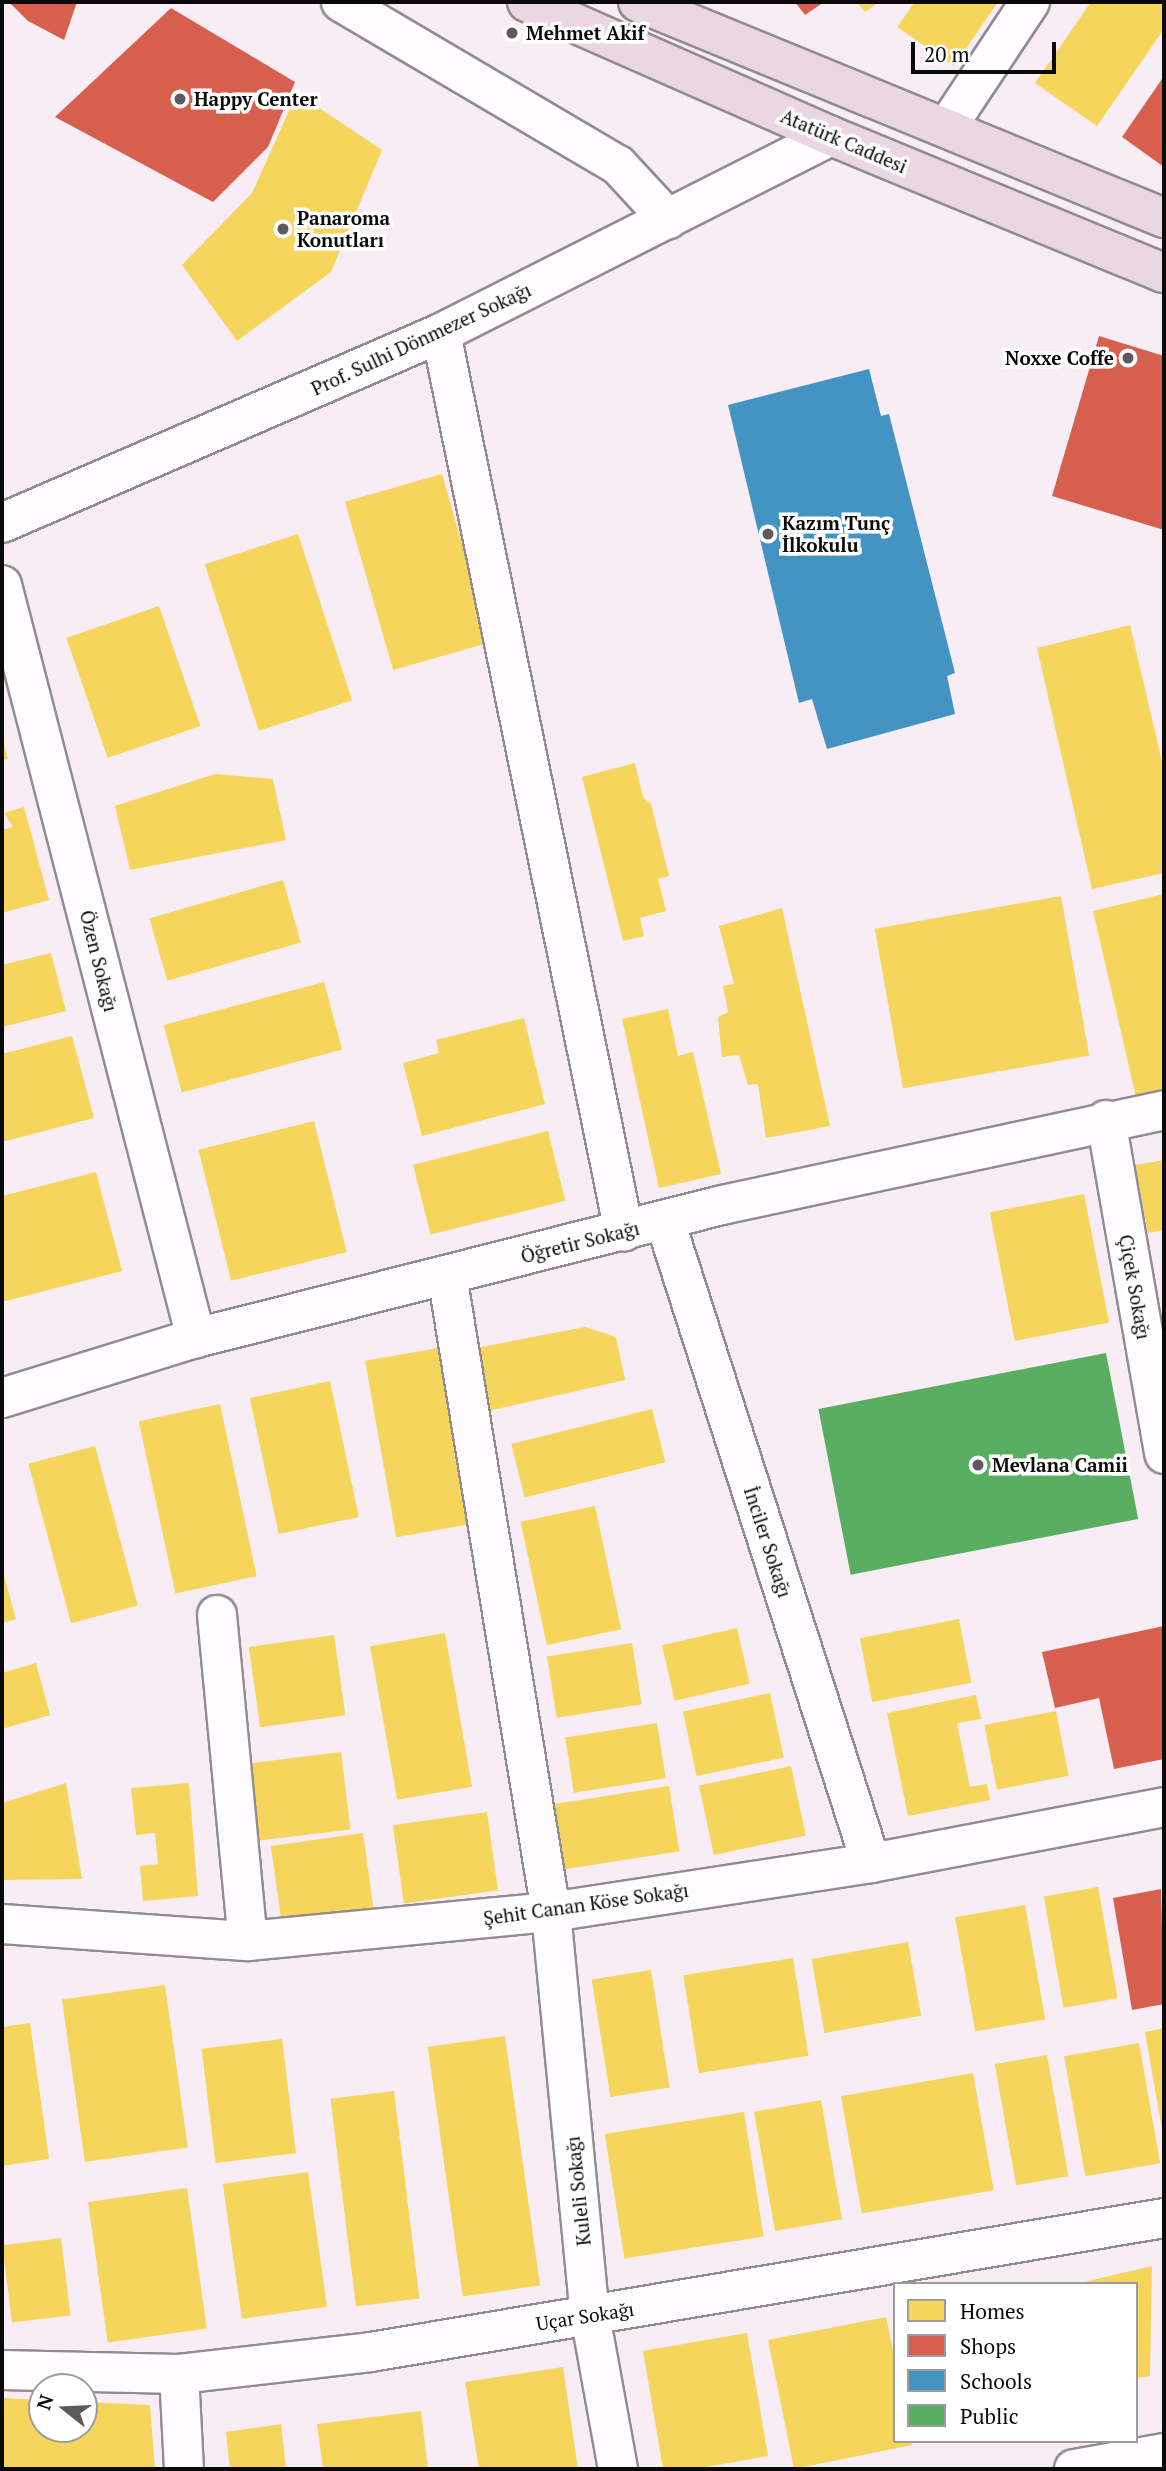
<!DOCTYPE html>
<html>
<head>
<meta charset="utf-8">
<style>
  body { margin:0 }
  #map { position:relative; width:1166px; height:2471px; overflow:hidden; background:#f9edf5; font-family:"PT Serif",serif }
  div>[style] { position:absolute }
  .homes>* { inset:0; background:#f6d55c; transform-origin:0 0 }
  .shops>* { inset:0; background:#d6604d }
  .schools>* { inset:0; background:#4393c3 }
  .public>* { inset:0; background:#5aae61; transform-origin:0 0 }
  .roads { filter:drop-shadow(2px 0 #928c90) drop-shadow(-2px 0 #928c90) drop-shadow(0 2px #928c90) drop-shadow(0 -2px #928c90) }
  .minor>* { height:38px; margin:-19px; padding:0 19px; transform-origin:19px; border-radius:19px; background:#fefcfe }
  .major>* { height:38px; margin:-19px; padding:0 19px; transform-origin:19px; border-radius:19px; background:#ebd6e5 }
  .dots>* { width:19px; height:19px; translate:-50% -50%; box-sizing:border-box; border:4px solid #fff; border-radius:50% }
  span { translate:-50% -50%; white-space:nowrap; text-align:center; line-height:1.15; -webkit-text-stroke:7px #fff; paint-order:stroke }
  .poi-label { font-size:19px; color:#0a0a0a; font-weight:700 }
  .left { translate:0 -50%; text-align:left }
  .right { translate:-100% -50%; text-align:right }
  .street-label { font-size:19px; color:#0a0a0a }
  .frame { position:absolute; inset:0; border:4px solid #0a0a0a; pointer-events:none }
  .legend { position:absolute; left:893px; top:2282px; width:245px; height:161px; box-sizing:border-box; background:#fff; border:2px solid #9d9d9d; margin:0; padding:9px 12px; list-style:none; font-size:21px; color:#0a0a0a }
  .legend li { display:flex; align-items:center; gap:14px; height:35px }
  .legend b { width:35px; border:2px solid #9d9d9d }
  .north { position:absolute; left:28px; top:2373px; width:70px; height:70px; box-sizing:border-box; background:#fff; border:2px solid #9d9d9d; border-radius:50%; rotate:288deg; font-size:19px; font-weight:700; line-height:28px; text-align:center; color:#0a0a0a }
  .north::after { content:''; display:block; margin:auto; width:24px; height:32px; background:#5e595c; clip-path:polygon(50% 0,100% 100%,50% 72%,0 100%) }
  .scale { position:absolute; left:911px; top:42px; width:145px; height:32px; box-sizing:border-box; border:4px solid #0a0a0a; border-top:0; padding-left:9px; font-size:21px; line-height:24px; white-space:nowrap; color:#0a0a0a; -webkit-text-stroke:5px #fff; paint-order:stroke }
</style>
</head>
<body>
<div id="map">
  <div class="homes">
    <div style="clip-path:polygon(857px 2px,879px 2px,865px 12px)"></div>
    <div style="clip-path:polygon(915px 2px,998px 2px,954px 66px,897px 27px)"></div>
    <div style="clip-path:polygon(1091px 2px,1164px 2px,1164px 29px,1097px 126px,1035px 83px)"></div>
    <div style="clip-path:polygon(297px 93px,382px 150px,331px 272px,237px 341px,182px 265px,252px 193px)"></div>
    <div style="left:442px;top:474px;width:175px;height:101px;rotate:74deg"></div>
    <div style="left:298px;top:534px;width:175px;height:98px;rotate:72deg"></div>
    <div style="left:159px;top:606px;width:127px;height:98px;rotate:71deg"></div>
    <div style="clip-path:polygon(1130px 625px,1164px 770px,1164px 873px,1092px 889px,1037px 648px)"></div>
    <div style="clip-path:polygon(2px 738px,8px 759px,2px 760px)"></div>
    <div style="clip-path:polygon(635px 763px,643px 797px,651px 804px,669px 876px,658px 879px,666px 911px,640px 918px,644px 936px,623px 941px,582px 777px)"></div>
    <div style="clip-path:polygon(215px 774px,273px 779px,286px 840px,130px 870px,115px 806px)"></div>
    <div style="clip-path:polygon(24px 807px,49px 900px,2px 913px,2px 830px,13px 827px,4px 813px)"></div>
    <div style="left:283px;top:880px;width:65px;height:139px;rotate:74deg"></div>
    <div style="clip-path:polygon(1164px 894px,1164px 1090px,1136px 1097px,1093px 911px)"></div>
    <div style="left:1061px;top:896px;width:162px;height:189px;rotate:80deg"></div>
    <div style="clip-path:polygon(782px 908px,830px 1126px,766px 1138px,758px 1084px,748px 1085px,739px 1055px,722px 1057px,718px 1017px,728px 1012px,723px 986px,734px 984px,719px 926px)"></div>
    <div style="clip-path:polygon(51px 953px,66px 1011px,2px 1027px,2px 965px)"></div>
    <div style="left:324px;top:982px;width:70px;height:166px;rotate:75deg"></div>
    <div style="clip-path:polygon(668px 1009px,678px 1056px,693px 1052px,721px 1174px,659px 1188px,622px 1019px)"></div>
    <div style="clip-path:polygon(524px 1018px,545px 1104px,422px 1136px,403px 1063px,439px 1053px,436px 1040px)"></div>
    <div style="clip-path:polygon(72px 1036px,94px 1118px,2px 1142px,2px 1054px)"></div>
    <div style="left:314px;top:1121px;width:135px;height:119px;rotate:76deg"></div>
    <div style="left:548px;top:1131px;width:72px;height:139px;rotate:76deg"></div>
    <div style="clip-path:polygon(1164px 1160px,1164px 1230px,1148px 1233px,1135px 1165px)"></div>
    <div style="clip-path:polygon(96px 1172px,122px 1271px,2px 1302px,2px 1196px)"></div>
    <div style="left:1084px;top:1194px;width:131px;height:96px;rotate:79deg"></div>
    <div style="clip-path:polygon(585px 1327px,616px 1337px,625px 1380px,488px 1411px,471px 1349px)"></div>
    <div style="left:438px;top:1348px;width:179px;height:74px;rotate:80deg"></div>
    <div style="left:330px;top:1381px;width:139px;height:82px;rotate:78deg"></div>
    <div style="left:220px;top:1404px;width:176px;height:83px;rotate:78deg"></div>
    <div style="left:652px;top:1409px;width:55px;height:145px;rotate:76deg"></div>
    <div style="left:95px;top:1446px;width:165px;height:69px;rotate:75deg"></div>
    <div style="left:595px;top:1506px;width:126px;height:76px;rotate:78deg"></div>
    <div style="clip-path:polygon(2px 1568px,16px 1619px,2px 1623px)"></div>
    <div style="left:959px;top:1619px;width:65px;height:101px;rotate:79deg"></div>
    <div style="left:737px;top:1628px;width:57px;height:77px;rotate:77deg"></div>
    <div style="left:445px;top:1633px;width:156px;height:76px;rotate:80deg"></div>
    <div style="left:334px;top:1635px;width:81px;height:86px;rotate:82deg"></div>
    <div style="left:632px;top:1643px;width:62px;height:86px;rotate:81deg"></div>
    <div style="clip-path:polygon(36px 1663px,50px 1715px,2px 1729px,2px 1673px)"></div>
    <div style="left:770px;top:1693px;width:66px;height:89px;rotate:78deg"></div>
    <div style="clip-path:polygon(976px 1695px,981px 1719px,957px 1723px,970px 1787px,987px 1784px,990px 1800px,908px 1816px,887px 1713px)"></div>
    <div style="left:1056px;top:1711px;width:66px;height:73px;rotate:79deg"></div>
    <div style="left:657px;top:1723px;width:56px;height:93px;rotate:81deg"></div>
    <div style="left:341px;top:1752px;width:78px;height:94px;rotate:83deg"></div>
    <div style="left:791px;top:1766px;width:71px;height:94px;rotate:78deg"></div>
    <div style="clip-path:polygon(66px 1783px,82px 1879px,2px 1880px,2px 1803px)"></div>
    <div style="clip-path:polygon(189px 1783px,198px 1896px,143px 1901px,140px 1866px,158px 1864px,155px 1833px,136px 1835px,131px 1788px)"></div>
    <div style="left:669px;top:1786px;width:66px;height:119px;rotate:81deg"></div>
    <div style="left:487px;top:1812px;width:79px;height:95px;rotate:82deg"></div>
    <div style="left:363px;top:1833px;width:84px;height:93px;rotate:82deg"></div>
    <div style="left:1098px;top:1887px;width:113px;height:55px;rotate:80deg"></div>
    <div style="left:1025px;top:1905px;width:116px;height:71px;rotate:80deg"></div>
    <div style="left:908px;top:1942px;width:75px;height:98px;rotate:80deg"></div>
    <div style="left:793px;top:1958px;width:99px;height:111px;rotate:81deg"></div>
    <div style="left:651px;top:1970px;width:119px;height:60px;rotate:81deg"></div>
    <div style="left:165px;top:1985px;width:164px;height:104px;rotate:82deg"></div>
    <div style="clip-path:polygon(30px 2023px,49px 2159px,2px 2166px,2px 2027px)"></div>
    <div style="clip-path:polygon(1164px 2028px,1164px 2135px,1163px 2135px,1145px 2032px)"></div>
    <div style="left:505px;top:2036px;width:252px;height:78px;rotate:82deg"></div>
    <div style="left:282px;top:2039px;width:115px;height:81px;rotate:83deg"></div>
    <div style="left:1139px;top:2043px;width:122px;height:76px;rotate:80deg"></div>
    <div style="left:1047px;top:2055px;width:123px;height:53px;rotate:80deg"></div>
    <div style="left:973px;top:2073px;width:119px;height:134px;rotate:80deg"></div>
    <div style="left:394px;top:2091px;width:209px;height:64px;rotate:83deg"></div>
    <div style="left:821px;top:2100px;width:121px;height:68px;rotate:80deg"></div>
    <div style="left:744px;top:2112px;width:126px;height:141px;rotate:81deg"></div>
    <div style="left:308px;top:2172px;width:136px;height:86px;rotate:82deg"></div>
    <div style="left:187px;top:2188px;width:142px;height:100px;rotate:82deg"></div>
    <div style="left:61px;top:2238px;width:78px;height:59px;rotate:83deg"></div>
    <div style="clip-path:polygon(1152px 2266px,1150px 2376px,1136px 2378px,1136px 2284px,1080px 2283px)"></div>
    <div style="clip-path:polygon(886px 2317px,895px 2359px,895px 2441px,911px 2441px,912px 2445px,794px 2469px,768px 2340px)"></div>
    <div style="clip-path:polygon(747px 2333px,768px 2456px,695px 2469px,663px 2469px,643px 2351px)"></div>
    <div style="clip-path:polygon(563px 2367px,578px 2469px,479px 2469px,465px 2382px)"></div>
    <div style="clip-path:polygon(2px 2398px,42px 2400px,42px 2429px,84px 2429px,84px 2402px,150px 2405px,155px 2469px,2px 2469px)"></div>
    <div style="clip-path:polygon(421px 2411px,428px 2469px,323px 2469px,317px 2424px)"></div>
    <div style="clip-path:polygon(281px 2424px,286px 2469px,230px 2469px,226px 2432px)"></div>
  </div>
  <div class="shops">
    <div style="clip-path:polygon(9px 2px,77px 2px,64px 40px,28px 21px)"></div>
    <div style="clip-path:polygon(795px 2px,824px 2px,805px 15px)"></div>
    <div style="clip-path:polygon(171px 8px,295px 82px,268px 147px,213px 202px,55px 117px)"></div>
    <div style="clip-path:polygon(1164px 76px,1164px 167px,1122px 137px)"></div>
    <div style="clip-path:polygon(1099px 336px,1164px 356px,1164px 530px,1052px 496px)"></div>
    <div style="clip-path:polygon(1164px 1626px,1164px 1759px,1114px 1769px,1099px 1698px,1055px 1708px,1042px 1652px)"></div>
    <div style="clip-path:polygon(1161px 1889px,1164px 2004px,1132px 2010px,1113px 1898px)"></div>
  </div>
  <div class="schools">
    <div style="clip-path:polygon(869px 369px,881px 416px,889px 414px,955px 673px,947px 676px,955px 714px,827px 749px,812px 699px,799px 703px,728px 405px)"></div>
  </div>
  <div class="public">
    <div style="left:1106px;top:1353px;width:169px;height:293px;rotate:79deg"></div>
  </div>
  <div class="roads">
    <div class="minor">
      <div style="left:341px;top:2px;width:321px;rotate:30.5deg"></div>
      <div style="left:618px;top:165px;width:74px;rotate:47.2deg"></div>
      <div style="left:947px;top:127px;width:150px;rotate:-56.4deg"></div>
      <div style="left:441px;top:333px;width:917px;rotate:78.49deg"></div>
      <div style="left:2px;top:523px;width:478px;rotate:-23.4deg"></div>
      <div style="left:441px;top:333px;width:437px;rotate:-26.8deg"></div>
      <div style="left:2px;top:585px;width:778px;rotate:75.55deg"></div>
      <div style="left:1106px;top:1120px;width:339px;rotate:80.1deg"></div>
      <div style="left:665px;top:1221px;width:674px;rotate:72.21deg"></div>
      <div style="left:447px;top:1275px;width:645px;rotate:80.73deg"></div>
      <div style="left:551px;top:1912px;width:405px;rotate:84.5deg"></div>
      <div style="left:590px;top:2315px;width:157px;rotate:79.7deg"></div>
      <div style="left:2px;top:1398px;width:203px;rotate:-17.2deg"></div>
      <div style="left:196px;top:1338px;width:543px;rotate:-14.19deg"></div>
      <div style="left:722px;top:1205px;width:452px;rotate:-12.1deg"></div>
      <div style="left:217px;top:1615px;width:327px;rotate:84.6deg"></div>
      <div style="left:2px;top:1924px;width:247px;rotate:4deg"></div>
      <div style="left:248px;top:1941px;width:304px;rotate:-5.5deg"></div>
      <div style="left:551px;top:1912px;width:324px;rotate:-8.7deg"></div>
      <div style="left:871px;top:1863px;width:298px;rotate:-10.8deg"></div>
      <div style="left:2px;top:2370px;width:177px;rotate:1.3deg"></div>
      <div style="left:179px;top:2374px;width:193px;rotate:-6.5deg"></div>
      <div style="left:371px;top:2352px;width:804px;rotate:-9.59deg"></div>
      <div style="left:179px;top:2374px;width:95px;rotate:87deg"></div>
      <div style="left:1074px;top:2469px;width:91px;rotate:-10.1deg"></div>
    </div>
    <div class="major">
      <div style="left:527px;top:2px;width:332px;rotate:23.8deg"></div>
      <div style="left:831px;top:136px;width:360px;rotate:22.4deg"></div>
      <div style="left:638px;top:2px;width:569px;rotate:22.33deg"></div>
    </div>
  </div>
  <div class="dots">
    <div style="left:512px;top:33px;background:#5e595c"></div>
    <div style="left:180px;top:99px;background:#5e595c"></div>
    <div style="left:283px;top:229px;background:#5e595c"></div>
    <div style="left:1128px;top:358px;background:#5e595c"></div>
    <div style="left:768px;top:534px;background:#5e595c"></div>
    <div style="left:978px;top:1465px;background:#5e595c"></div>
  </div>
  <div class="poi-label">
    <span class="left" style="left:526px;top:33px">Mehmet Akif</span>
    <span class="left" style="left:194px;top:99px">Happy Center</span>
    <span class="left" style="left:297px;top:229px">Panaroma<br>Konutları</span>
    <span class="right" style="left:1114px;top:358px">Noxxe Coffe</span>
    <span class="left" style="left:782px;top:534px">Kazım Tunç<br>İlkokulu</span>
    <span class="left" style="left:992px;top:1465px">Mevlana Camii</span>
  </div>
  <div class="street-label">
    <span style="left:844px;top:141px;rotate:23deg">Atatürk Caddesi</span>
    <span style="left:421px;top:339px;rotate:-25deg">Prof. Sulhi Dönmezer Sokağı</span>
    <span style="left:99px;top:961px;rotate:76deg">Özen Sokağı</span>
    <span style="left:580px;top:1242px;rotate:-14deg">Öğretir Sokağı</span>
    <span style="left:1135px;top:1287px;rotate:80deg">Çiçek Sokağı</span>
    <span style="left:768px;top:1542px;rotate:72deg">İnciler Sokağı</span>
    <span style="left:586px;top:1904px;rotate:-8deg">Şehit Canan Köse Sokağı</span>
    <span style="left:578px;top:2191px;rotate:-96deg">Kuleli Sokağı</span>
    <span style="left:585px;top:2316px;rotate:-9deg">Uçar Sokağı</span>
  </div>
  <div class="frame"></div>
  <ul class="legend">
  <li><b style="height:19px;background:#f6d55c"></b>Homes</li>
  <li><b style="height:19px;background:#d6604d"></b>Shops</li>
  <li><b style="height:19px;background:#4393c3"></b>Schools</li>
  <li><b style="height:19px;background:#5aae61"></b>Public</li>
  </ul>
  <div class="north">N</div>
  <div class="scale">20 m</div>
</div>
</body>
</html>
